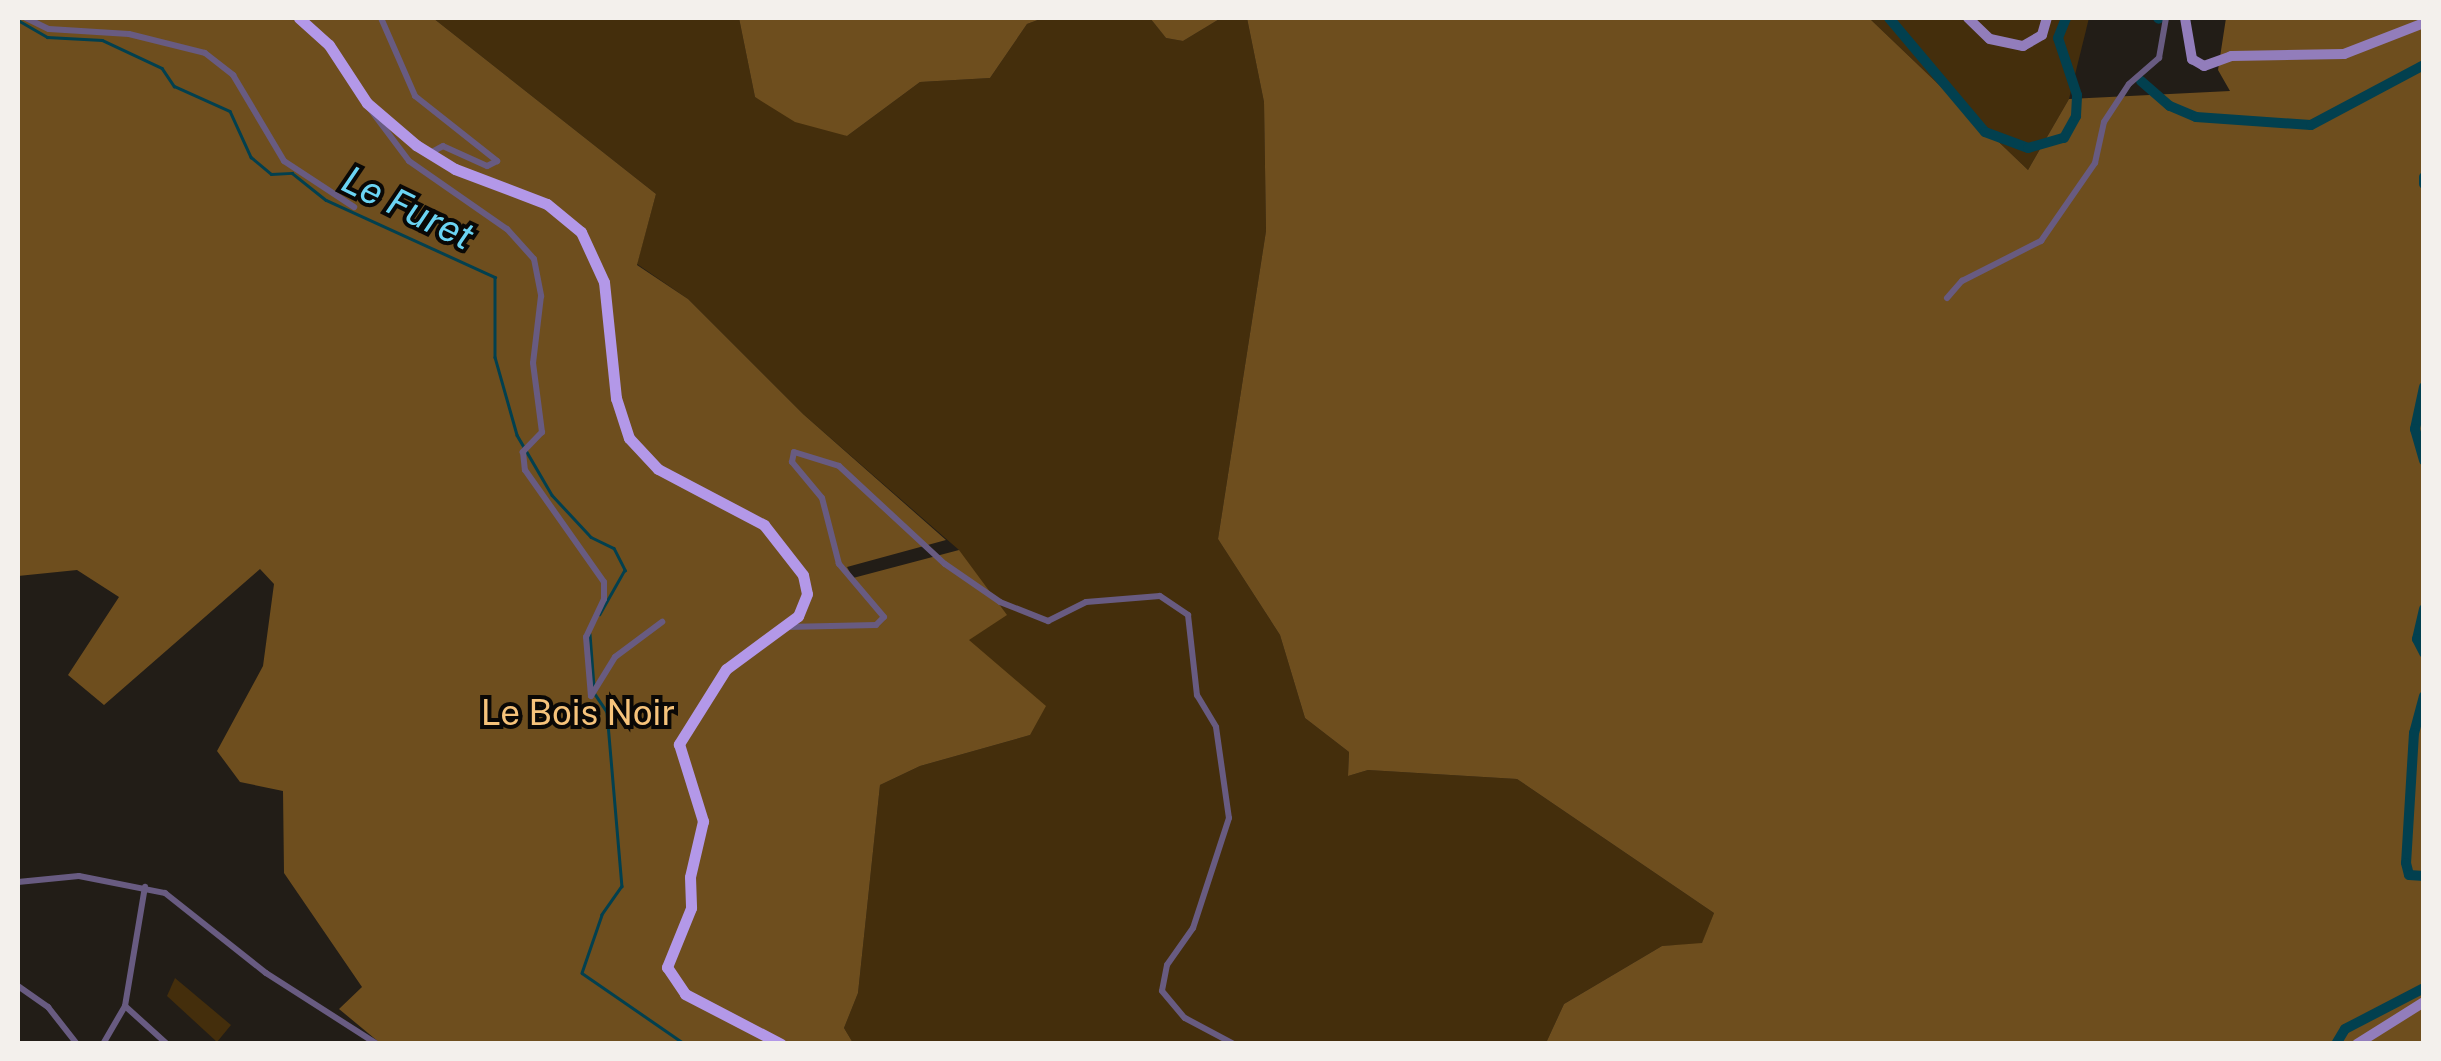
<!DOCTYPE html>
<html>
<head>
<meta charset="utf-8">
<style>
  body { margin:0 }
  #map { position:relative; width:2441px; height:1061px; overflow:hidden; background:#221d17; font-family:"Public Sans",sans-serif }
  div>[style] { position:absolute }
  .green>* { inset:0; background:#442e0c }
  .forest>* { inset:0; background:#6e4e1e }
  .stream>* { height:2.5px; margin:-1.25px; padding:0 1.25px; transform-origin:1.25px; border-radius:1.25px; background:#02404f }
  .river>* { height:10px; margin:-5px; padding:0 5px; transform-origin:5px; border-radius:5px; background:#02404f }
  .street>* { height:6px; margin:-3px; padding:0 3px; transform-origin:3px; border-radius:3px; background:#685b81 }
  .secondary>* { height:10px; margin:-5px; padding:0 5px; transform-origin:5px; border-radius:5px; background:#927dbb }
  .primary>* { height:11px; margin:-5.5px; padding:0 5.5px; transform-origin:5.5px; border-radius:5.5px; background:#b398e8 }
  span { translate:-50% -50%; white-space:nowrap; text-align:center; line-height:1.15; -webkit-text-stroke:8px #0a0806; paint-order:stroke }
  .park-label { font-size:35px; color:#f6c37b }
  .water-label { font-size:38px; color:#6bd4f4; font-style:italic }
  .frame { position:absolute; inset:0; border:20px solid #f3f0ec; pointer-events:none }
</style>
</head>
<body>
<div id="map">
  <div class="green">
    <div style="clip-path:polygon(433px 18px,739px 18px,755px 97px,847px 136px,920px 82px,990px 78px,1027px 24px,1043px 18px,1150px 18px,1166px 38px,1183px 41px,1221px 18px,1247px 18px,1264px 102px,1266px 231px,1218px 539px,1280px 635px,1305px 718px,1349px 752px,1348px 776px,1368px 770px,1517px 779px,1714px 913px,1702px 944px,1662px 946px,1564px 1004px,1546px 1043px,853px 1043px,844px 1028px,858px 993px,880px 785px,920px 766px,1030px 735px,968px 639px,959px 550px,803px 414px,688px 299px,637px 264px,656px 194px)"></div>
    <div style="clip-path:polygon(1869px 18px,2089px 18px,2069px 99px,2028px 170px)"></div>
    <div style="clip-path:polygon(175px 978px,231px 1025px,217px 1042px,167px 996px)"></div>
  </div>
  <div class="forest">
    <div style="clip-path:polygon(18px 18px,433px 18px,656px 194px,637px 265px,688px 299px,803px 414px,946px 540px,847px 567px,853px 578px,959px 550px,1007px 615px,969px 640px,1046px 706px,1030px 735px,920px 766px,880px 785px,858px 993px,844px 1028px,853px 1043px,380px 1043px,339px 1009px,362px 987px,284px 873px,283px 791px,240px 782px,217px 751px,263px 666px,274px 584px,260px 569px,104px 705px,68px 675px,119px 597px,77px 570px,18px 576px)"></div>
    <div style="clip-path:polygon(739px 18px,1043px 18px,1027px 24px,990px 78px,920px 82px,847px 136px,795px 122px,755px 97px)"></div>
    <div style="clip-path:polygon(1150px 18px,1221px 18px,1183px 41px,1166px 38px)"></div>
    <div style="clip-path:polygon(1247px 18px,1869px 18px,2028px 170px,2069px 99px,2230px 91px,2218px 70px,2226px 18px,2423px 18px,2423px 1043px,1546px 1043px,1564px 1004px,1662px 946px,1702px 943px,1714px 913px,1517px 779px,1368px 770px,1348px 776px,1349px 752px,1305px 718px,1280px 635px,1218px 539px,1266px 231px,1264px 102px)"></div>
  </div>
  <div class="stream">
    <div style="left:18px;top:20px;width:34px;rotate:30deg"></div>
    <div style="left:47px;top:37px;width:55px;rotate:3.1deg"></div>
    <div style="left:102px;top:40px;width:66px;rotate:25deg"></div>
    <div style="left:162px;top:68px;width:22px;rotate:56deg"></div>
    <div style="left:174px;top:86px;width:61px;rotate:24.1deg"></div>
    <div style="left:230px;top:111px;width:51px;rotate:65.5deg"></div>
    <div style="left:251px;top:157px;width:26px;rotate:40deg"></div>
    <div style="left:271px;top:174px;width:21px;rotate:-3deg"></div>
    <div style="left:292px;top:173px;width:43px;rotate:38.5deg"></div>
    <div style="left:326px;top:200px;width:186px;rotate:24.5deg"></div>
    <div style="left:495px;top:277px;width:80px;rotate:90deg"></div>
    <div style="left:495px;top:357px;width:81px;rotate:74.2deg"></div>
    <div style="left:517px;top:435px;width:69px;rotate:59.7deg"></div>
    <div style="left:552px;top:495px;width:57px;rotate:47.1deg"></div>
    <div style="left:591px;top:537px;width:25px;rotate:26deg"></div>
    <div style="left:614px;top:548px;width:25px;rotate:63deg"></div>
    <div style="left:625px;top:570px;width:51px;rotate:119.6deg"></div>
    <div style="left:590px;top:634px;width:52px;rotate:85.6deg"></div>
    <div style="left:595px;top:694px;width:22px;rotate:56deg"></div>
    <div style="left:607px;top:712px;width:175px;rotate:85.1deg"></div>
    <div style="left:622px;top:886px;width:35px;rotate:125deg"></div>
    <div style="left:602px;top:915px;width:61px;rotate:109deg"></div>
    <div style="left:582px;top:973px;width:125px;rotate:34.6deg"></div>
  </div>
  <div class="river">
    <div style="left:1889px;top:18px;width:149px;rotate:49.9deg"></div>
    <div style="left:1985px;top:132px;width:46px;rotate:20.4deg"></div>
    <div style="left:2028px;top:148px;width:37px;rotate:-16deg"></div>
    <div style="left:2064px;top:138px;width:25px;rotate:-61deg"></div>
    <div style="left:2076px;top:116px;width:21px;rotate:-87deg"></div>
    <div style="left:2077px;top:95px;width:60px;rotate:-108.4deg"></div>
    <div style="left:2058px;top:38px;width:22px;rotate:-68deg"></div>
    <div style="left:2158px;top:18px;width:1px;rotate:45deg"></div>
    <div style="left:2141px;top:81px;width:38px;rotate:41deg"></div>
    <div style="left:2170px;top:106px;width:28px;rotate:23deg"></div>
    <div style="left:2196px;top:117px;width:115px;rotate:4deg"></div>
    <div style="left:2311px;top:125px;width:128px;rotate:-28deg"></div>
    <div style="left:2424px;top:177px;width:7px;rotate:90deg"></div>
    <div style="left:2424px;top:387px;width:43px;rotate:102.1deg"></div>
    <div style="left:2415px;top:429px;width:33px;rotate:74deg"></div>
    <div style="left:2424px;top:609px;width:31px;rotate:103deg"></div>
    <div style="left:2417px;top:639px;width:16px;rotate:63deg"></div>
    <div style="left:2424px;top:696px;width:38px;rotate:105deg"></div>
    <div style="left:2414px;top:733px;width:130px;rotate:93.5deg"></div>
    <div style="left:2406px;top:863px;width:12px;rotate:76deg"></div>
    <div style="left:2409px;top:875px;width:15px;rotate:4deg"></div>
    <div style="left:2336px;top:1044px;width:17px;rotate:-59deg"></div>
    <div style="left:2345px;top:1029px;width:89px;rotate:-27.4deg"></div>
  </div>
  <div class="street">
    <div style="left:26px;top:18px;width:25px;rotate:26deg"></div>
    <div style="left:49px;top:29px;width:80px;rotate:3.6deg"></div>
    <div style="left:129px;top:34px;width:78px;rotate:14deg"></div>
    <div style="left:205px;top:53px;width:36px;rotate:38deg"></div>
    <div style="left:233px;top:75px;width:100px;rotate:59.3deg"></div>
    <div style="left:284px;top:161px;width:84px;rotate:33.3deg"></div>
    <div style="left:381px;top:18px;width:85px;rotate:66.4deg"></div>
    <div style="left:415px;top:96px;width:105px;rotate:38.4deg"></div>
    <div style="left:497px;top:161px;width:11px;rotate:153deg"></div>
    <div style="left:487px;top:166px;width:48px;rotate:-155.6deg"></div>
    <div style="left:443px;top:146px;width:15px;rotate:152deg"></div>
    <div style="left:367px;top:105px;width:70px;rotate:53.1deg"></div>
    <div style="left:409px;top:161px;width:119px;rotate:34.8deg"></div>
    <div style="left:507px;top:229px;width:40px;rotate:48deg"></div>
    <div style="left:534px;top:259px;width:38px;rotate:79deg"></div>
    <div style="left:541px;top:296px;width:67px;rotate:96.8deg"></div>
    <div style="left:533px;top:363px;width:70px;rotate:82.6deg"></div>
    <div style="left:542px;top:432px;width:28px;rotate:134deg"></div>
    <div style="left:523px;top:452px;width:18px;rotate:84deg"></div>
    <div style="left:525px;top:470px;width:137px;rotate:54.8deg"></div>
    <div style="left:604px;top:582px;width:17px;rotate:90deg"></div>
    <div style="left:604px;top:599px;width:42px;rotate:115.3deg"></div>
    <div style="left:586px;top:637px;width:59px;rotate:85.2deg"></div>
    <div style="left:591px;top:696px;width:46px;rotate:-58.4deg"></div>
    <div style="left:615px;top:657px;width:59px;rotate:-36.7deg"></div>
    <div style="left:1947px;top:298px;width:23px;rotate:-49deg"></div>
    <div style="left:1962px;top:281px;width:89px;rotate:-26.9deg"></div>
    <div style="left:2041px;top:241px;width:95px;rotate:-55.3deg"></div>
    <div style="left:2095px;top:163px;width:42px;rotate:-77.6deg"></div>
    <div style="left:2104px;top:122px;width:45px;rotate:-56.7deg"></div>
    <div style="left:2129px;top:84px;width:40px;rotate:-41deg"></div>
    <div style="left:2159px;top:58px;width:41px;rotate:-80.1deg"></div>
    <div style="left:786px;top:627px;width:90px;rotate:-1.3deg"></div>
    <div style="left:876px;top:625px;width:11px;rotate:-45deg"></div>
    <div style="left:884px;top:617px;width:70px;rotate:-130.3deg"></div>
    <div style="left:839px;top:564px;width:68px;rotate:-104.4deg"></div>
    <div style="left:822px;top:498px;width:47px;rotate:-129.8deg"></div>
    <div style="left:792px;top:462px;width:10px;rotate:-79deg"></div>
    <div style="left:794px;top:452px;width:47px;rotate:17.3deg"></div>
    <div style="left:839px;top:466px;width:144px;rotate:42.8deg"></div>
    <div style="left:945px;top:564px;width:67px;rotate:34.6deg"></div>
    <div style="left:1000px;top:602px;width:52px;rotate:21.6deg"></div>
    <div style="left:1048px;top:621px;width:42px;rotate:-26.6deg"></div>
    <div style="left:1086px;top:602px;width:74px;rotate:-4.6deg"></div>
    <div style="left:1160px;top:596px;width:34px;rotate:34deg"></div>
    <div style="left:1188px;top:615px;width:81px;rotate:83.6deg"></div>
    <div style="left:1197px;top:695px;width:37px;rotate:59deg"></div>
    <div style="left:1216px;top:727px;width:92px;rotate:81.9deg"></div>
    <div style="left:1229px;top:818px;width:116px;rotate:108.1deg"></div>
    <div style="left:1193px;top:928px;width:45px;rotate:125.1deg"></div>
    <div style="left:1167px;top:965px;width:26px;rotate:101deg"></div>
    <div style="left:1162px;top:991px;width:35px;rotate:50deg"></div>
    <div style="left:1185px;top:1018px;width:55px;rotate:28deg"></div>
    <div style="left:18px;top:882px;width:61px;rotate:-5.6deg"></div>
    <div style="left:79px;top:876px;width:88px;rotate:11.2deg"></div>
    <div style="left:165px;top:893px;width:129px;rotate:38.4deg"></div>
    <div style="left:266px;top:973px;width:132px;rotate:32.6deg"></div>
    <div style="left:18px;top:986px;width:37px;rotate:35deg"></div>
    <div style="left:48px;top:1007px;width:47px;rotate:51.9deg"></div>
    <div style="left:125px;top:1006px;width:57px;rotate:42.1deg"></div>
    <div style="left:103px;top:1044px;width:44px;rotate:-59.9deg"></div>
    <div style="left:125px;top:1006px;width:121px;rotate:-80.5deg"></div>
  </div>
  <div class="secondary">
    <div style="left:1968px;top:18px;width:30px;rotate:44deg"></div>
    <div style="left:1990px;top:39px;width:34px;rotate:12deg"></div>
    <div style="left:2023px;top:46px;width:22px;rotate:-30deg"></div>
    <div style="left:2042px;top:35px;width:18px;rotate:-74deg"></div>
    <div style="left:2185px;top:18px;width:42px;rotate:80.3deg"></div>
    <div style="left:2192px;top:59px;width:14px;rotate:30deg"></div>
    <div style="left:2204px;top:66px;width:29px;rotate:-20deg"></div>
    <div style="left:2231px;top:56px;width:113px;rotate:-1deg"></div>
    <div style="left:2344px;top:54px;width:86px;rotate:-21.2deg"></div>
    <div style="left:2357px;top:1044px;width:79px;rotate:-32.1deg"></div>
  </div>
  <div class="primary">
    <div style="left:299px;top:18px;width:40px;rotate:42deg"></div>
    <div style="left:329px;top:45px;width:69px;rotate:56.8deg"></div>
    <div style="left:367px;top:103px;width:65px;rotate:40.6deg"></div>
    <div style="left:416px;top:145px;width:46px;rotate:31.6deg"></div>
    <div style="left:455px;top:169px;width:98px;rotate:20.8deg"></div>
    <div style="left:547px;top:204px;width:44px;rotate:39.5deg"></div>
    <div style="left:581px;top:232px;width:55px;rotate:65.3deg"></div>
    <div style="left:604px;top:282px;width:117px;rotate:84.1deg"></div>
    <div style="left:616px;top:398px;width:42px;rotate:72deg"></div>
    <div style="left:629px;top:438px;width:42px;rotate:46.9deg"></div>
    <div style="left:658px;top:469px;width:120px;rotate:27.8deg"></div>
    <div style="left:764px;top:525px;width:63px;rotate:52deg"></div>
    <div style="left:803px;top:575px;width:19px;rotate:78deg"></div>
    <div style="left:807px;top:594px;width:24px;rotate:112deg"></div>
    <div style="left:798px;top:616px;width:89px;rotate:143.6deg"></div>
    <div style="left:726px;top:669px;width:89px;rotate:122.1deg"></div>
    <div style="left:679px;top:744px;width:81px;rotate:72.7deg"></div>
    <div style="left:703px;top:821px;width:57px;rotate:103.1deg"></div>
    <div style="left:690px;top:877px;width:31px;rotate:88deg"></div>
    <div style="left:691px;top:908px;width:64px;rotate:112.1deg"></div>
    <div style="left:667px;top:967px;width:32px;rotate:56deg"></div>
    <div style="left:685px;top:994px;width:108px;rotate:27.5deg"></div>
  </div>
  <div class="park-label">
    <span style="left:578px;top:713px">Le Bois Noir</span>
  </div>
  <div class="water-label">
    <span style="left:408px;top:208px;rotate:26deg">Le Furet</span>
  </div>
  <div class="frame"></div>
</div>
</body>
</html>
